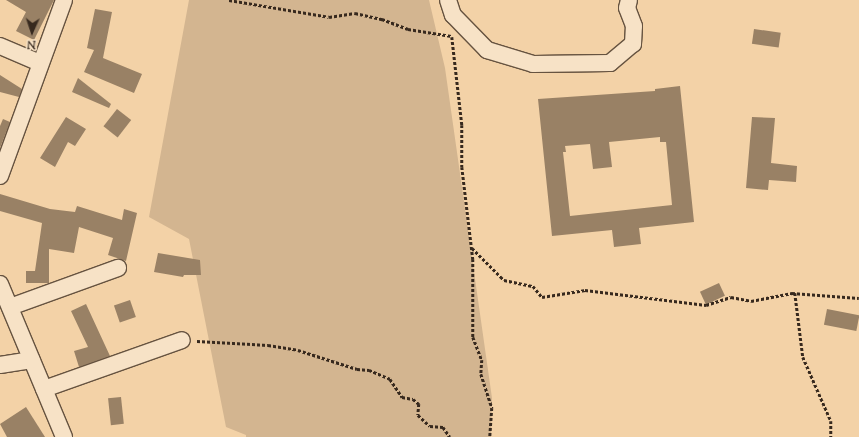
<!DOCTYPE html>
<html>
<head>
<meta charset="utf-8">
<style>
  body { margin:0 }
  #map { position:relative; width:859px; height:437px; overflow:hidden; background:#f3d2a7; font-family:"Sorts Mill Goudy",serif }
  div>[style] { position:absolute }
  .green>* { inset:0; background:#d3b590 }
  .building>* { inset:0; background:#998165; transform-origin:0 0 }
  .path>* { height:2.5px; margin-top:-1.25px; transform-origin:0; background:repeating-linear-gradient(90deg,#37291e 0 3px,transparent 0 5px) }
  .roads { filter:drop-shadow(1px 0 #665340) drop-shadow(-1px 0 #665340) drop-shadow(0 1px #665340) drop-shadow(0 -1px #665340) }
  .minor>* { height:16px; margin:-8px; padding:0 8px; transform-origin:8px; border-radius:8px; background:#f7e2c6 }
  span { translate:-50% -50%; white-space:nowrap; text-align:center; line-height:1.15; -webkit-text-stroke:3.5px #f7e2c6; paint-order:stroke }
  .north { position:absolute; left:12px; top:12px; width:40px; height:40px; -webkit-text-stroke:3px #f7e2c6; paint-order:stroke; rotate:183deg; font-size:11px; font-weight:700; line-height:16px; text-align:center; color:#37291e }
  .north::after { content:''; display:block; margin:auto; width:14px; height:18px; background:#37291e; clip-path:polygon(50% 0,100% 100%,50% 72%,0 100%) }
</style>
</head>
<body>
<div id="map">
  <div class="green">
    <div style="clip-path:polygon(189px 0,429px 0,445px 68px,492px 398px,491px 437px,246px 437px,246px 435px,226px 427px,189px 239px,149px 217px)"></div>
  </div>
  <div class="building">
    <div style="clip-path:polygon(6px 0,54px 0,34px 40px,16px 31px,26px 12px)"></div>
    <div style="clip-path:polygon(95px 9px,112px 12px,103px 58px,142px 74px,134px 93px,84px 72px,94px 50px,87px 48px)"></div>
    <div style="left:754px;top:29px;width:27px;height:15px;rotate:8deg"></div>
    <div style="clip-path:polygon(0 75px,22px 89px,19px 97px,0 92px)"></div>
    <div style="clip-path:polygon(78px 78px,111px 104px,109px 108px,72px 92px)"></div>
    <div style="clip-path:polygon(evenodd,680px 86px,694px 222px,639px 228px,641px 244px,614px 247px,612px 230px,552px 236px,538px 99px,655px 91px,655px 89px,680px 86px,660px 137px,660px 142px,666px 142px,672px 205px,570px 216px,563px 152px,566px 152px,565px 146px,590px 144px,593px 169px,612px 167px,609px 142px,660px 137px)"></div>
    <div style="left:117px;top:109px;width:18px;height:22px;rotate:38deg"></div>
    <div style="clip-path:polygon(66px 117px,86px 129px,75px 146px,68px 142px,55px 167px,40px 158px)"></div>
    <div style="clip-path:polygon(752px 117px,775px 118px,771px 163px,797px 166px,796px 182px,769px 180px,768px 190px,746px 188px)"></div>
    <div style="clip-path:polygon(3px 119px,10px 122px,0 148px,0 126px)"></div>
    <div style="clip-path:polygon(0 194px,50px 209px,75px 212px,77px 206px,122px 220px,124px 209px,137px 213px,126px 261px,108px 255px,113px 238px,79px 227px,74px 253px,49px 249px,49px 283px,26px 283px,26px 271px,35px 271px,42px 223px,0 211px)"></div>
    <div style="clip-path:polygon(158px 253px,200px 260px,201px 275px,184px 275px,183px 277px,154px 272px)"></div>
    <div style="left:719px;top:283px;width:14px;height:21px;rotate:65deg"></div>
    <div style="left:130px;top:300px;width:18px;height:17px;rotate:71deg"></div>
    <div style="clip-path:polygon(86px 304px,110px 356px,79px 367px,74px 351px,88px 347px,71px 311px)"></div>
    <div style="left:827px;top:309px;width:33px;height:16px;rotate:11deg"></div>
    <div style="left:121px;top:397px;width:27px;height:13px;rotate:84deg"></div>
    <div style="clip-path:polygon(26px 407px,45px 437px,7px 437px,0 424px)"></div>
  </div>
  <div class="path">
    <div style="left:229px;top:0;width:101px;rotate:9.6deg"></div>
    <div style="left:329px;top:17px;width:26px;rotate:-9deg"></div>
    <div style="left:355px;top:13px;width:28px;rotate:13deg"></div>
    <div style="left:382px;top:19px;width:28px;rotate:21deg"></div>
    <div style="left:408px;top:29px;width:44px;rotate:9.2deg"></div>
    <div style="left:452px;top:37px;width:89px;rotate:83.5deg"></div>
    <div style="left:462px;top:125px;width:42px;rotate:90deg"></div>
    <div style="left:462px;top:167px;width:93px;rotate:83.2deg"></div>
    <div style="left:473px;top:259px;width:78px;rotate:90deg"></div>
    <div style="left:473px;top:337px;width:25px;rotate:69deg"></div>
    <div style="left:482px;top:360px;width:14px;rotate:94deg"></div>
    <div style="left:481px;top:374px;width:36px;rotate:72deg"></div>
    <div style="left:492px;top:408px;width:29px;rotate:94deg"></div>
    <div style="left:472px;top:248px;width:45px;rotate:45deg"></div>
    <div style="left:504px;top:280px;width:30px;rotate:12deg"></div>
    <div style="left:533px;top:286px;width:14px;rotate:51deg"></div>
    <div style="left:542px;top:297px;width:44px;rotate:-9.2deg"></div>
    <div style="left:585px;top:290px;width:122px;rotate:7.1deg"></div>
    <div style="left:706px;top:305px;width:26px;rotate:-18deg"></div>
    <div style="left:731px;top:297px;width:20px;rotate:11deg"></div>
    <div style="left:751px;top:301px;width:42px;rotate:-11deg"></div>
    <div style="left:792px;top:293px;width:67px;rotate:4.3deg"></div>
    <div style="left:795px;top:293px;width:64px;rotate:82.9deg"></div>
    <div style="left:803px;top:357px;width:70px;rotate:66.4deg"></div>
    <div style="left:831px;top:421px;width:16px;rotate:90deg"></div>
    <div style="left:197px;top:341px;width:71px;rotate:3.2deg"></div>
    <div style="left:268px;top:345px;width:30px;rotate:9deg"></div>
    <div style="left:298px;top:350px;width:62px;rotate:17.9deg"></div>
    <div style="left:357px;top:369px;width:12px;rotate:5deg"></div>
    <div style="left:369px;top:370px;width:23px;rotate:23deg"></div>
    <div style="left:390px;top:379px;width:22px;rotate:56deg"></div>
    <div style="left:402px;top:397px;width:11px;rotate:10deg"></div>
    <div style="left:413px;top:399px;width:8px;rotate:40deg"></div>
    <div style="left:419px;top:404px;width:11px;rotate:95deg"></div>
    <div style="left:418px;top:415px;width:16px;rotate:43deg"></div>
    <div style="left:430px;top:426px;width:13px;rotate:4deg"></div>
    <div style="left:443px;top:427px;width:12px;rotate:55deg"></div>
  </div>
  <div class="roads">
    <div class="minor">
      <div style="left:448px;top:0;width:16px;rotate:72deg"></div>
      <div style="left:453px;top:15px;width:49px;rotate:45.8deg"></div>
      <div style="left:487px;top:50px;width:48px;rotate:16.9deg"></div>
      <div style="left:533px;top:64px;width:77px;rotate:-0.7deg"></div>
      <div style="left:610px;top:63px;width:30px;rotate:-40deg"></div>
      <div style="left:633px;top:44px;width:18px;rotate:-87deg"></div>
      <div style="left:634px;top:26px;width:19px;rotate:-111deg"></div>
      <div style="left:627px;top:8px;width:8px;rotate:-76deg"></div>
      <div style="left:0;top:46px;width:43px;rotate:23deg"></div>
      <div style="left:0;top:176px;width:187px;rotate:-70deg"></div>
      <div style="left:0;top:284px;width:166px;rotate:67.3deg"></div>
      <div style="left:10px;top:307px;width:115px;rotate:-19.9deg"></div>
      <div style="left:0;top:365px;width:32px;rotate:-9deg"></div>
      <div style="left:44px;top:389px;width:146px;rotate:-19.5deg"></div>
    </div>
  </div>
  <div class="north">N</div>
</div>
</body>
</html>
